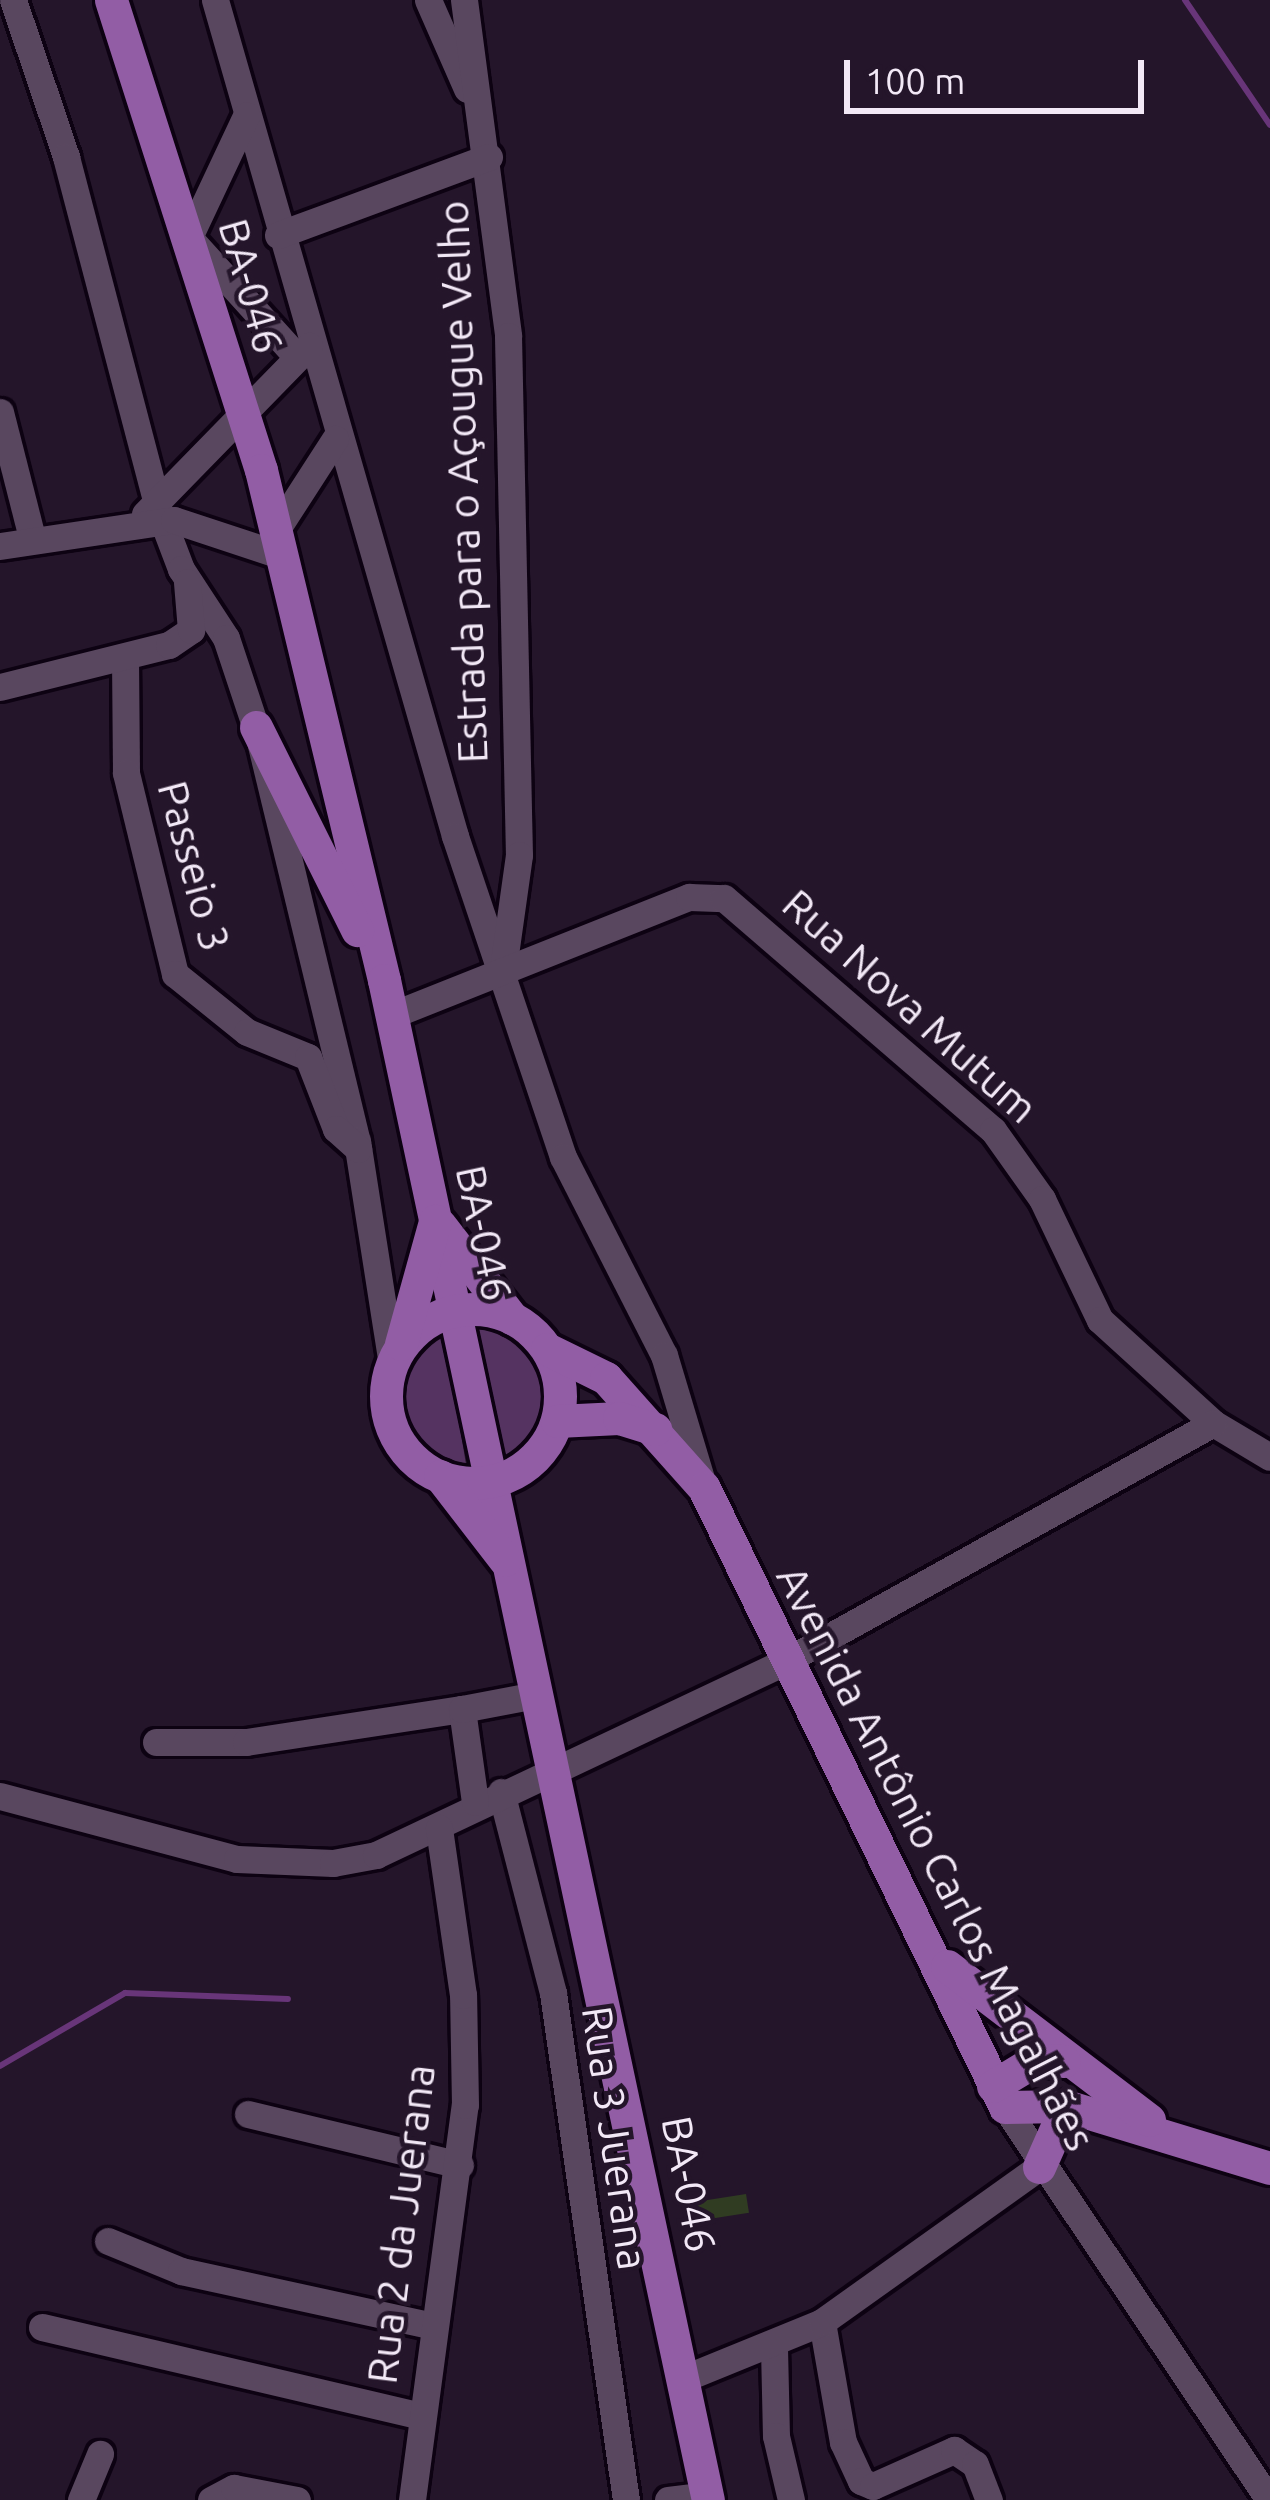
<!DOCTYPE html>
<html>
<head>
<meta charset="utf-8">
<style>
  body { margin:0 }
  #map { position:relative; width:1270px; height:2500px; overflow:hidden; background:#24152a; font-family:Ubuntu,sans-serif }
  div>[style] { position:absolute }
  .green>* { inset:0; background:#553361 }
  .stream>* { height:6px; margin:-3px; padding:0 3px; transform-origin:3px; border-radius:3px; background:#683579 }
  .building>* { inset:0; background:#303c22; transform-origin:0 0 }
  .roads { filter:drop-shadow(3px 0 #0d0212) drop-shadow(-3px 0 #0d0212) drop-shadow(0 3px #0d0212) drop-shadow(0 -3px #0d0212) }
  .minor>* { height:27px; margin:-13.5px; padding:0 13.5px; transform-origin:13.5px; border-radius:13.5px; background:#59475f }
  .major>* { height:33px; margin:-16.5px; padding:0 16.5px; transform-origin:16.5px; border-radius:16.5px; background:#925da5 }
  .major>.ring { margin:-16.5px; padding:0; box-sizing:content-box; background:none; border:33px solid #925da5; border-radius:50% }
  span { translate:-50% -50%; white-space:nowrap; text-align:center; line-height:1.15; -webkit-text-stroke:9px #24152a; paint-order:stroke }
  .street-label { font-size:42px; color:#f2e8f6 }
  .scale { position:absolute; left:844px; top:60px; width:300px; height:54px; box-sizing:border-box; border:6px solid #f2e8f6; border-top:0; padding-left:15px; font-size:36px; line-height:42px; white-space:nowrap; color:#f2e8f6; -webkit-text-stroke:9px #24152a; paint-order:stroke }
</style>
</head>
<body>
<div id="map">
  <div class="green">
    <div style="clip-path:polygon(469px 1320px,519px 1334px,544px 1370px,540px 1427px,503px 1462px)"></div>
    <div style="clip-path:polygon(443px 1326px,467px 1470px,416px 1445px,399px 1405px,406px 1362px)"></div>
  </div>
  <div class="stream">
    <div style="left:1185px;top:0;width:151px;rotate:55.8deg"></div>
    <div style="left:0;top:2066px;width:145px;rotate:-30.3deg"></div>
    <div style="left:125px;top:1993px;width:163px;rotate:2.1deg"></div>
  </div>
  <div class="building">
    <div style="left:746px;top:2194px;width:19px;height:55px;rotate:81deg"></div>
  </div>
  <div class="roads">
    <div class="minor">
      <div style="left:13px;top:0;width:166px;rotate:71.3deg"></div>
      <div style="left:66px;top:157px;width:366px;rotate:75.3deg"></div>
      <div style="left:159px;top:511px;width:62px;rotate:69.2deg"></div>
      <div style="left:181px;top:569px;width:82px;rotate:56.9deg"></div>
      <div style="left:226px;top:638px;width:104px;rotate:71.6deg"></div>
      <div style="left:259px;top:737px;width:416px;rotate:76.4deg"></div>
      <div style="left:357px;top:1141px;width:226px;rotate:81.1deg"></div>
      <div style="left:215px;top:0;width:870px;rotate:73.98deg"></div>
      <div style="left:455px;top:836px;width:339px;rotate:71.4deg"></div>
      <div style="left:563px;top:1157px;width:222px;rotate:63deg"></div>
      <div style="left:664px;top:1355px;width:139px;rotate:73.3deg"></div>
      <div style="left:428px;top:0;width:97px;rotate:66.3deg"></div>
      <div style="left:464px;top:0;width:339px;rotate:82.5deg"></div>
      <div style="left:508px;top:336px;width:519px;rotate:88.79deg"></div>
      <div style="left:519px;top:855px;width:108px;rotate:98deg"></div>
      <div style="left:190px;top:235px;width:132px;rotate:-64.8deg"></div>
      <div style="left:278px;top:235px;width:225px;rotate:-20.3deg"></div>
      <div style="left:192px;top:241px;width:156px;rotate:47.8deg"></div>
      <div style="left:0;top:412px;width:130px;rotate:75.7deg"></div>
      <div style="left:145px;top:514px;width:235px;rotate:-45.7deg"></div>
      <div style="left:275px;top:532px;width:111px;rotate:-57.2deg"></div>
      <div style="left:0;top:546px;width:176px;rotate:-8.5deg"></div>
      <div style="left:174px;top:520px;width:112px;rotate:18.3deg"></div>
      <div style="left:125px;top:658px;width:115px;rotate:89.5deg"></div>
      <div style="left:126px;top:773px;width:207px;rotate:76.3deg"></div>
      <div style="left:175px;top:974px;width:92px;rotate:38.9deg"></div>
      <div style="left:247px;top:1032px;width:66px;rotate:22.3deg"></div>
      <div style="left:308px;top:1057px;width:77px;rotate:68.7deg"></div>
      <div style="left:336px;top:1129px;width:30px;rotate:42deg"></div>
      <div style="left:0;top:687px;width:174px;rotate:-14deg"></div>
      <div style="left:169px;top:645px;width:27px;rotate:-34deg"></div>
      <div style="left:191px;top:630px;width:48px;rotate:-94.8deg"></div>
      <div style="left:392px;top:1015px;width:320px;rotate:-21.7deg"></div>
      <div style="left:689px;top:897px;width:35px;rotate:2deg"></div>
      <div style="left:724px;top:898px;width:355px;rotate:40.8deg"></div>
      <div style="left:993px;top:1130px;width:85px;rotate:54.6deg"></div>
      <div style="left:1042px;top:1199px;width:134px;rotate:64.4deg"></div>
      <div style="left:1100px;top:1320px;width:153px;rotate:42.3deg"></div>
      <div style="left:1213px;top:1423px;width:66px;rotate:30.8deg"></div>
      <div style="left:156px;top:1742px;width:90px"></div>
      <div style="left:246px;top:1742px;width:219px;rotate:-8.7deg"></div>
      <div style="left:501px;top:1792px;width:208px;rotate:75.5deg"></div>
      <div style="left:553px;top:1993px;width:512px;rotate:81.81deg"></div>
      <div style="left:0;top:1796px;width:245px;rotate:14.9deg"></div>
      <div style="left:237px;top:1859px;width:96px;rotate:2.4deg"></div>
      <div style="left:333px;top:1863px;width:44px;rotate:-10.5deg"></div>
      <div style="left:376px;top:1855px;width:451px;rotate:-25.3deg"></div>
      <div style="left:784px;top:1662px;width:491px;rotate:-29.1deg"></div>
      <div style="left:475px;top:1802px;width:94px;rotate:-98deg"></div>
      <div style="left:462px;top:1709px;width:75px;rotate:-10.7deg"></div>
      <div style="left:1005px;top:2107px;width:473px;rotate:56.1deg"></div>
      <div style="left:248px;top:2114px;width:218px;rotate:13.5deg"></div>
      <div style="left:108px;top:2241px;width:79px;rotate:22.3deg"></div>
      <div style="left:181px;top:2271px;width:259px;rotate:12.3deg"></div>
      <div style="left:822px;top:2322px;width:122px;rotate:80.1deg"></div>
      <div style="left:843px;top:2442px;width:43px;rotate:65.2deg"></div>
      <div style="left:861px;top:2481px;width:13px;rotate:23deg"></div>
      <div style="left:873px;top:2486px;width:89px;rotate:-24deg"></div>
      <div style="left:954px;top:2450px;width:25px;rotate:34deg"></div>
      <div style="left:975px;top:2464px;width:39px;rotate:69deg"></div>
      <div style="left:42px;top:2327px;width:388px;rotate:13.2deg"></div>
      <div style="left:774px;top:2348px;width:88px;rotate:88.7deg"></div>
      <div style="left:776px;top:2436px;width:66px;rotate:76.8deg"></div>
      <div style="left:680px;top:2380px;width:153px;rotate:-22.2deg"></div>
      <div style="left:822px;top:2322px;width:267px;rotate:-35.5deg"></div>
      <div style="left:81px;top:2500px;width:50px;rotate:-67.6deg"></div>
      <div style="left:211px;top:2500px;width:26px;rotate:-28deg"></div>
      <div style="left:234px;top:2488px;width:64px;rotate:10.8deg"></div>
      <div style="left:412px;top:2500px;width:399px;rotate:-82.4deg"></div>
      <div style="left:465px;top:2105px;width:110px;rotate:-91deg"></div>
      <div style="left:463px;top:1995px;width:169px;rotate:-98.2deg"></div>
      <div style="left:668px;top:2500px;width:39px;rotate:-7deg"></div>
    </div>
    <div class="major">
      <div style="left:111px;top:0;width:493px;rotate:72.3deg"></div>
      <div style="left:261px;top:470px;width:525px;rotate:76.44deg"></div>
      <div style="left:384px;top:980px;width:1554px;rotate:77.97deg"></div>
      <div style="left:256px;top:727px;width:227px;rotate:63.5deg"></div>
      <div style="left:440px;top:1225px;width:118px;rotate:52.3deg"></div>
      <div class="ring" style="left:386px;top:1309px;width:141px;height:141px"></div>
      <div style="left:401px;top:1344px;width:128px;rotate:-74.5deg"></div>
      <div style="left:547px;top:1349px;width:66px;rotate:26.2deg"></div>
      <div style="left:606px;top:1378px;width:147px;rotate:48.3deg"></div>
      <div style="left:704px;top:1488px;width:688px;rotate:64.07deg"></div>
      <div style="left:1005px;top:2107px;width:61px;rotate:-0.9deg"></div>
      <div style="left:1066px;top:2106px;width:213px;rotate:16.9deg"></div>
      <div style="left:557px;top:1421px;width:62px;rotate:-2.8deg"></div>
      <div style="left:619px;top:1418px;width:38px;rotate:17deg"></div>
      <div style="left:440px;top:1476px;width:106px;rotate:52.3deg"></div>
      <div style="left:947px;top:1966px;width:254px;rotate:37.3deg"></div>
      <div style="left:993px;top:2086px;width:50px;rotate:-31.2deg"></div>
      <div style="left:1036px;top:2060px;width:28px;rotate:2deg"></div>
      <div style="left:1039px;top:2167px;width:67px;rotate:-66.1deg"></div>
    </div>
  </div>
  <div class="street-label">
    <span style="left:251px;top:286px;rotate:74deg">BA-046</span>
    <span style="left:463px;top:482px;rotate:-92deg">Estrada para o Açougue Velho</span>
    <span style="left:194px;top:866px;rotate:75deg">Passeio 3</span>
    <span style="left:910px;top:1006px;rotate:42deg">Rua Nova Mutum</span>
    <span style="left:484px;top:1233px;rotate:78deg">BA-046</span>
    <span style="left:936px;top:1858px;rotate:63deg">Avenida Antônio Carlos Magalhães</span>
    <span style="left:615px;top:2138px;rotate:82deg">Rua 3 Juerana</span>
    <span style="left:689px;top:2184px;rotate:79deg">BA-046</span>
    <span style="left:401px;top:2224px;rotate:-83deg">Rua 2 da Juerana</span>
  </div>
  <div class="scale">100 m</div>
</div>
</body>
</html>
